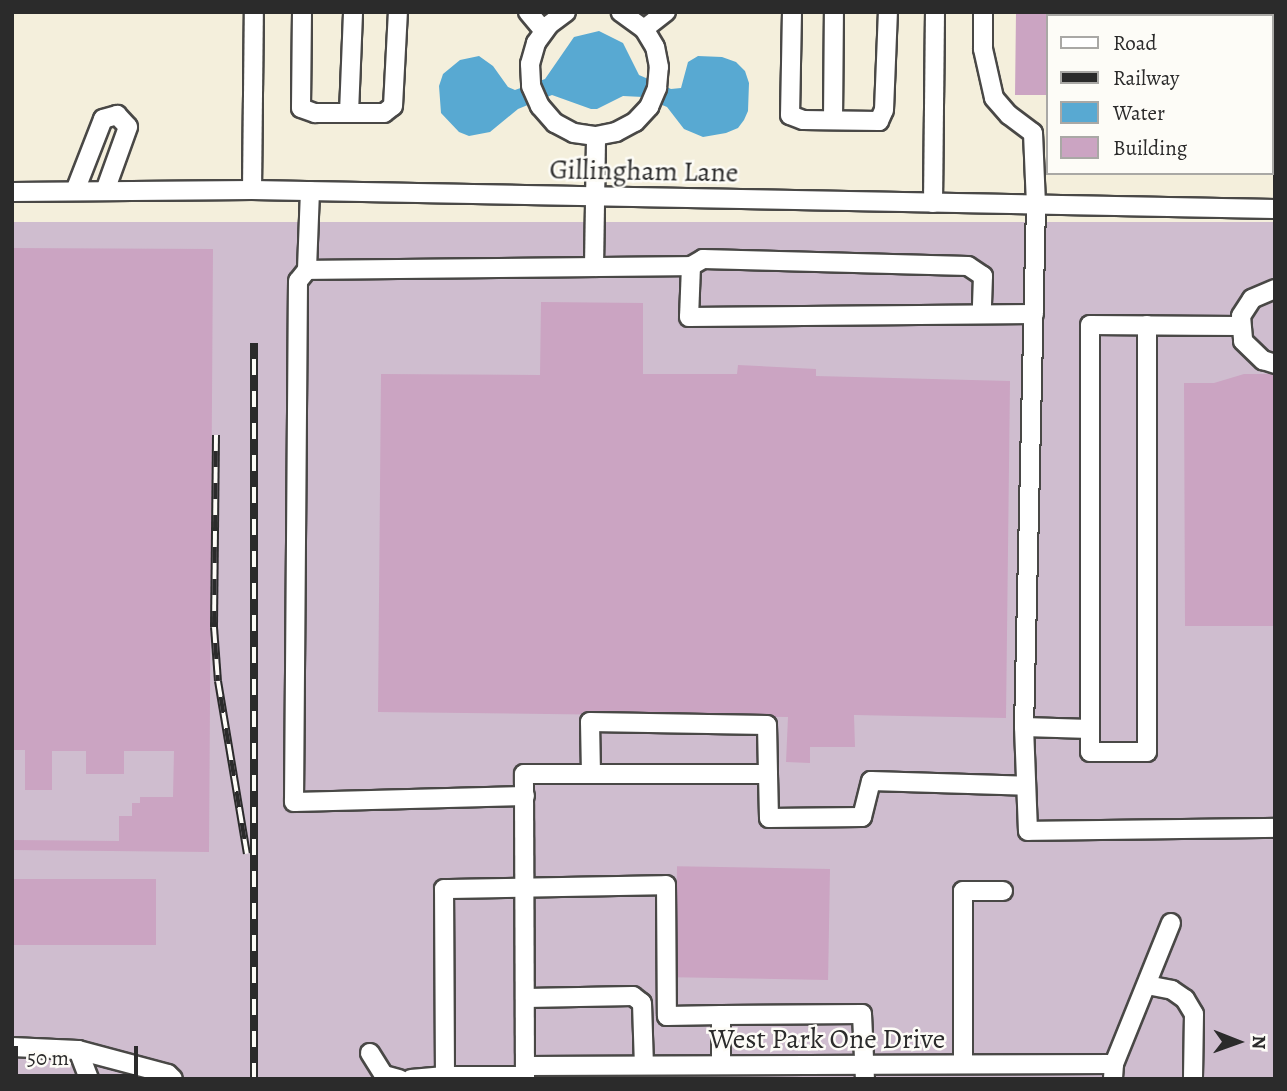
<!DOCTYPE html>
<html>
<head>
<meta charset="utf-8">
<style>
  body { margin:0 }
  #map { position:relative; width:1287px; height:1091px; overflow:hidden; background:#f4efdc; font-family:Alegreya,serif }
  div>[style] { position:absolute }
  .industrial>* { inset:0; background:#cfbdcf; transform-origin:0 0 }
  .water>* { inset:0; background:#58a9d2 }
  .building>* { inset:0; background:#cba4c2; transform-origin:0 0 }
  .roads { filter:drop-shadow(2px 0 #494846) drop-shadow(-2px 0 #494846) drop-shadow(0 2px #494846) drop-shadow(0 -2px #494846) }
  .minor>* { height:18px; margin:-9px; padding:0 9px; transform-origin:9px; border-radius:9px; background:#fff }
  .rail>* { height:8px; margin-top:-4px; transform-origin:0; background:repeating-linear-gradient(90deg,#fdfcf7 0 16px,#2b2b2b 0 32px); box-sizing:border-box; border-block:2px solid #2b2b2b }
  span { translate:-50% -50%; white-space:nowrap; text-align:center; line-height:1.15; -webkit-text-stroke:5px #fdfcf7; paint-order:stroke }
  .street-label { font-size:28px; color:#2b2b2b }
  .frame { position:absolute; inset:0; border:14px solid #2b2b2b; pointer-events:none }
  .legend { position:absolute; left:1046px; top:14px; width:228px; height:161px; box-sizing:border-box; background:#fdfcf7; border:2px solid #a9a8a5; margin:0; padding:9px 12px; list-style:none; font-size:21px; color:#2b2b2b }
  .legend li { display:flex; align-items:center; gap:14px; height:35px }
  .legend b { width:35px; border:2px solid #a9a8a5 }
  .north { position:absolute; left:1203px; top:1007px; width:70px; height:70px; -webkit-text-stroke:5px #fdfcf7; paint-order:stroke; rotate:91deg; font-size:19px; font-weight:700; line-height:28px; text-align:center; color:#2b2b2b }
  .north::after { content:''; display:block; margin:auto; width:24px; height:32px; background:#2b2b2b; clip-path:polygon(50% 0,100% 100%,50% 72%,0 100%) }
  .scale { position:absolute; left:14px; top:1046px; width:124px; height:32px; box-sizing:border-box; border:4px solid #2b2b2b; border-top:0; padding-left:9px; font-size:21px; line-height:24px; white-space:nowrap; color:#2b2b2b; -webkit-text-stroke:5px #fdfcf7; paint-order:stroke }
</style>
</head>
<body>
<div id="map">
  <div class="industrial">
    <div style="left:12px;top:222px;width:1263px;height:857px"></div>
  </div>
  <div class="water">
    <div style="clip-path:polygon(599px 31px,623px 43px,639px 75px,671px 89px,681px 88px,688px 62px,698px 56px,722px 57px,736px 62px,745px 71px,749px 83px,748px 111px,744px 120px,738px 128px,726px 133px,703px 137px,684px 129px,667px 107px,643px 97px,623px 96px,597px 109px,591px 109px,552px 95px,518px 109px,490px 132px,469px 136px,459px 132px,441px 113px,439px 86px,443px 74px,460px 60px,479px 56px,493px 66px,508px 87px,515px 90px,545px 79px,574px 37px)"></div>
  </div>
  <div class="building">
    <div style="clip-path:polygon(1016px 12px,1275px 12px,1275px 96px,1271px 96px,1271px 16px,1047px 16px,1047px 95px,1015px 95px)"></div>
    <div style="clip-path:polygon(12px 248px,213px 249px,209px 852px,12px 850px,12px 840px,119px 841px,119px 816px,132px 816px,132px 803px,140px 803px,140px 797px,173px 797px,174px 751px,124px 751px,124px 774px,86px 774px,86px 751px,52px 751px,52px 790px,25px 790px,25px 750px,12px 750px)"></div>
    <div style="clip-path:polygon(541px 302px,643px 303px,643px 374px,737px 374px,738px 365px,816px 369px,816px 376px,1010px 381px,1006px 718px,854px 715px,855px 747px,810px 747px,810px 763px,786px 762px,788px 717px,378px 712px,381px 374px,540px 375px)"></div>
    <div style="clip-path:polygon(1244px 374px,1275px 374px,1275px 626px,1185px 626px,1184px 383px,1214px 383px)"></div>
    <div style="left:830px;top:869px;width:111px;height:153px;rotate:91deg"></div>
    <div style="left:12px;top:879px;width:144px;height:66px"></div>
  </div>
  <div class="roads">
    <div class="minor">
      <div style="left:302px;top:12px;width:96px;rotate:90.6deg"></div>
      <div style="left:301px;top:108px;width:15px;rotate:20deg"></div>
      <div style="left:315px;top:113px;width:69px"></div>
      <div style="left:384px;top:113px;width:11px;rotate:-38deg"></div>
      <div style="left:393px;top:106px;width:94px;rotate:-87deg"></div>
      <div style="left:528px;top:12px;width:25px;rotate:50deg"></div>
      <div style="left:566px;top:12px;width:21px;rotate:143deg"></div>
      <div style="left:549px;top:25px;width:22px;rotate:126deg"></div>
      <div style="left:536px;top:43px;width:22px;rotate:106deg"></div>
      <div style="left:530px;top:64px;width:22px;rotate:87deg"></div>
      <div style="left:531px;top:86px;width:22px;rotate:66deg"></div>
      <div style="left:540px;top:106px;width:23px;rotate:49deg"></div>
      <div style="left:555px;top:123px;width:21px;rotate:28deg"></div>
      <div style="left:574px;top:133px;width:22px;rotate:8deg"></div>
      <div style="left:596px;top:136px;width:20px;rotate:-11deg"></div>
      <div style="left:616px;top:132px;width:21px;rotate:-28deg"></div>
      <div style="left:635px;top:122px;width:21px;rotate:-47deg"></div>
      <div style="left:649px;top:107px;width:21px;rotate:-67deg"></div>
      <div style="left:657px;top:88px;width:21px;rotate:-85deg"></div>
      <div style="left:659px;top:67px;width:20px;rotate:-101deg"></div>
      <div style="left:655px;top:47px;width:21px;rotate:-121deg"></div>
      <div style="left:644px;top:29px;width:29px;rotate:-144deg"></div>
      <div style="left:792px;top:12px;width:103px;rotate:91.1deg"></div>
      <div style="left:790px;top:115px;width:14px;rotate:21deg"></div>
      <div style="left:803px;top:120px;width:76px;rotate:0.8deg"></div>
      <div style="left:879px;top:121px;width:12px;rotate:-66deg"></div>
      <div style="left:884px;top:110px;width:98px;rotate:-87.7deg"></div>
      <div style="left:983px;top:12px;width:37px;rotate:90deg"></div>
      <div style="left:983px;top:49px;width:50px;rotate:77.3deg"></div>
      <div style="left:994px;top:98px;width:23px;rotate:49deg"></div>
      <div style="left:1009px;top:115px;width:30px;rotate:37deg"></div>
      <div style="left:1033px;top:133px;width:71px;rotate:87.6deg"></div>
      <div style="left:1036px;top:204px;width:523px;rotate:91.31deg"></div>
      <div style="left:644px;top:29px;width:28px;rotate:-38deg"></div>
      <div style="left:349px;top:113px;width:101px;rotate:-87.7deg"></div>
      <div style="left:833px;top:120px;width:108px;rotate:-89.5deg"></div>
      <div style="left:1271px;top:125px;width:4px"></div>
      <div style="left:252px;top:190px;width:178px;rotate:-89.4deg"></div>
      <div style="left:75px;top:191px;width:77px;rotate:-68.7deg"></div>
      <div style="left:103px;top:119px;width:15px;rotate:-16deg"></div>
      <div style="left:117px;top:115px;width:16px;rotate:47deg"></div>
      <div style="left:128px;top:127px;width:68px;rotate:109.8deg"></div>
      <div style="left:310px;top:191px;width:79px;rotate:92.2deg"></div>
      <div style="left:307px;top:270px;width:14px;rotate:129deg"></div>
      <div style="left:298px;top:281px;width:521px;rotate:90.44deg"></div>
      <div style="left:294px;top:802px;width:231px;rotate:-1.5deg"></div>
      <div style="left:12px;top:192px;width:240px;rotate:-0.5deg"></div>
      <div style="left:252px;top:190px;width:1023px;rotate:1.06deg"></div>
      <div style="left:933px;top:203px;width:191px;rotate:-89.4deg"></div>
      <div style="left:691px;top:266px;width:14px;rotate:-30deg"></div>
      <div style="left:703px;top:259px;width:265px;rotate:1.5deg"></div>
      <div style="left:968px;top:266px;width:18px;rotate:34deg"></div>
      <div style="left:983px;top:276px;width:38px;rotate:92deg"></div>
      <div style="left:594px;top:267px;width:131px;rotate:-89.1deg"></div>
      <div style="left:307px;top:270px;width:384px;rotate:-0.6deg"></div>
      <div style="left:691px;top:266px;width:51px;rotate:92.2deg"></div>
      <div style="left:689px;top:317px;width:345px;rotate:-0.5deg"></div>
      <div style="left:1275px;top:289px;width:25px;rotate:157deg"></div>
      <div style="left:1252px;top:299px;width:20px;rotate:123deg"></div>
      <div style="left:1241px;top:316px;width:25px;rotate:85deg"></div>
      <div style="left:1243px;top:341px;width:28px;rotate:44deg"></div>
      <div style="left:1263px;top:360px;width:13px;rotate:18deg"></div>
      <div style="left:1241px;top:326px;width:151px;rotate:-179.6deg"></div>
      <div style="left:1090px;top:325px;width:404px;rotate:90deg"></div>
      <div style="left:1090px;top:729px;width:66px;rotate:-178.3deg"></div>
      <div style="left:1024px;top:727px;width:104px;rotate:87.8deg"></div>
      <div style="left:1028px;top:831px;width:247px;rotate:-0.7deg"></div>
      <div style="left:1090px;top:729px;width:23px;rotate:90deg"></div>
      <div style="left:1090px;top:752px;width:57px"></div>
      <div style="left:1147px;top:752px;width:427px;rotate:-90deg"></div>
      <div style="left:591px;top:774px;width:52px;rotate:-91.1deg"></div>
      <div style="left:590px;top:722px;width:177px;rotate:1deg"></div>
      <div style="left:767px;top:725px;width:49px;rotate:88.8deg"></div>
      <div style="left:1147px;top:985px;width:25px;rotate:11deg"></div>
      <div style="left:1172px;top:990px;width:16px;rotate:35deg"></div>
      <div style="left:1185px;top:999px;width:17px;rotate:59deg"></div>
      <div style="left:1194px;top:1014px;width:65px;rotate:90.9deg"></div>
      <div style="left:526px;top:998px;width:107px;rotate:-1.1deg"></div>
      <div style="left:633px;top:996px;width:11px;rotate:38deg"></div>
      <div style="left:642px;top:1003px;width:62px;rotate:88.2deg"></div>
      <div style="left:12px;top:1047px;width:66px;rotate:2.6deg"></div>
      <div style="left:78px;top:1050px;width:93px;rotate:14.9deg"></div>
      <div style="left:168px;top:1074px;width:7px;rotate:45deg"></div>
      <div style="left:78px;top:1050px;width:31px;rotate:69deg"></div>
      <div style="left:370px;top:1053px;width:26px;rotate:58deg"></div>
      <div style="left:384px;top:1075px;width:16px;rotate:15deg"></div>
      <div style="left:963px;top:1064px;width:173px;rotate:-90deg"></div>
      <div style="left:963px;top:891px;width:40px"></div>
      <div style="left:1114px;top:1064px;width:152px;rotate:-68deg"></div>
      <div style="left:721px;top:1065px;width:50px;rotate:-90deg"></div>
      <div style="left:721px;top:1015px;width:141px;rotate:-0.4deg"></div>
      <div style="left:862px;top:1014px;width:65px;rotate:87.4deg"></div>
      <div style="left:525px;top:1066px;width:589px;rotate:-0.19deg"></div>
      <div style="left:1114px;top:1064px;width:15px;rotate:94deg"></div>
      <div style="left:525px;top:1076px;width:80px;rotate:180deg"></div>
      <div style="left:445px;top:1076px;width:187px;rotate:-90.3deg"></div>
      <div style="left:444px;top:889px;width:222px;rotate:-1deg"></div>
      <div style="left:666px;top:885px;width:131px;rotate:89.6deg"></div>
      <div style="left:667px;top:1016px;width:54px;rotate:-1.1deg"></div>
      <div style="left:411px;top:1079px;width:34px;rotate:-5deg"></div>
      <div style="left:525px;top:1079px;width:305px;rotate:-90.2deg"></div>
      <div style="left:524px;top:774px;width:244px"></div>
      <div style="left:768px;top:774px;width:44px;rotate:88.7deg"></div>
      <div style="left:769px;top:818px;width:93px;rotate:-0.6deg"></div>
      <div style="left:862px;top:817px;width:37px;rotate:-76deg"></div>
      <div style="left:871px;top:781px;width:155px;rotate:1.8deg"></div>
    </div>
  </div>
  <div class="rail">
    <div style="left:216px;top:435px;width:192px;rotate:90.6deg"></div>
    <div style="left:214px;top:627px;width:54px;rotate:85.8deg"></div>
    <div style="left:218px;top:681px;width:175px;rotate:80.5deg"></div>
    <div style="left:254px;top:1079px;width:736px;rotate:-90deg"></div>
  </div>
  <div class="street-label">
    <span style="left:644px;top:171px;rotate:1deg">Gillingham Lane</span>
    <span style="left:827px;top:1039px">West Park One Drive</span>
  </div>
  <div class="frame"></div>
  <ul class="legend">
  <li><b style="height:9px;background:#fff"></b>Road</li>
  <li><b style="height:9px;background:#2b2b2b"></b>Railway</li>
  <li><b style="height:19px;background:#58a9d2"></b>Water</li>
  <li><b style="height:19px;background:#cba4c2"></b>Building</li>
  </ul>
  <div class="north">N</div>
  <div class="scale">50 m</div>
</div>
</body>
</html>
